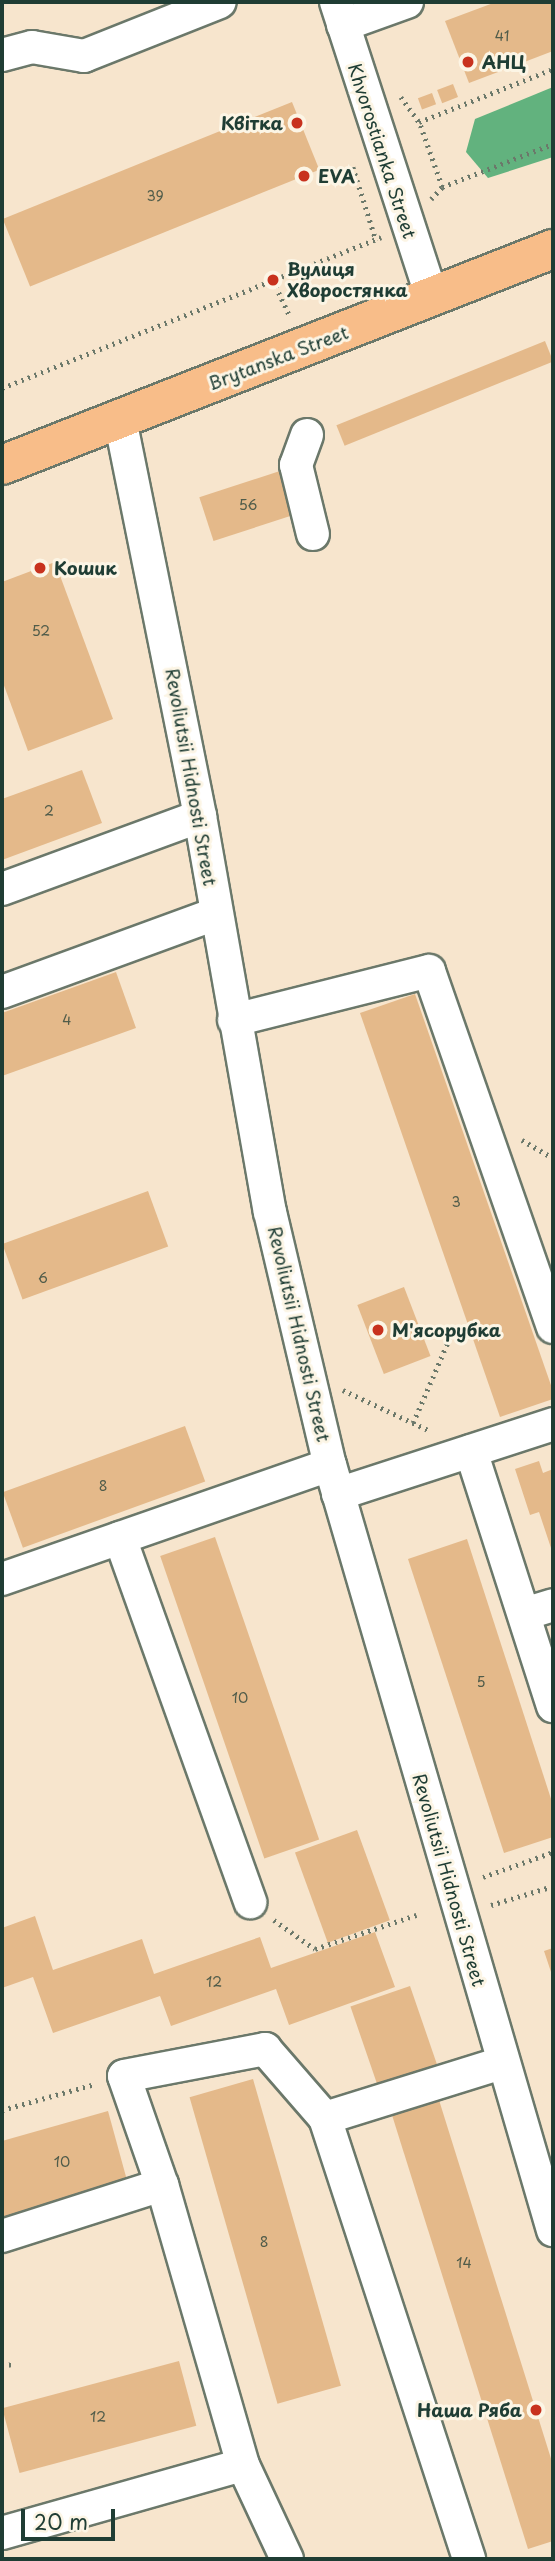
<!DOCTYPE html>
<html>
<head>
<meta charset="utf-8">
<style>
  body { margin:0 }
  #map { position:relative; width:555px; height:2561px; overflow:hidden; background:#f7e5cd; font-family:"Playpen Sans",sans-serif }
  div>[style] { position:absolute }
  .forest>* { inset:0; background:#62b27e }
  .building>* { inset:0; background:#e4b98a; transform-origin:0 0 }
  .path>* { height:4.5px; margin-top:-2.25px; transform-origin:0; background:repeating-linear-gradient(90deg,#6b786a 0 2px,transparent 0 7px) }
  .roads { filter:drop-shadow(2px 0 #6b786a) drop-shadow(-2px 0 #6b786a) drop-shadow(0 2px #6b786a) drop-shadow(0 -2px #6b786a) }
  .minor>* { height:32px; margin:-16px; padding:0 16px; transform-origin:16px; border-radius:16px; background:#fff }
  .major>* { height:38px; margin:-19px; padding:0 19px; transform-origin:19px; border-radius:19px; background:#f8bd89 }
  .dots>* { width:19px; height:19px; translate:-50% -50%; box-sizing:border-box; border:4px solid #fcf5e5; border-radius:50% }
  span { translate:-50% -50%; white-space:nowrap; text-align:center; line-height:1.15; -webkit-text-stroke:6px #fcf5e5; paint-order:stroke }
  .number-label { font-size:14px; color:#505c4a }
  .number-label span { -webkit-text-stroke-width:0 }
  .poi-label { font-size:18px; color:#1f3d34; font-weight:700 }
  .left { translate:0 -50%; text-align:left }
  .right { translate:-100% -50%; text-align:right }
  .street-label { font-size:18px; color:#1f3d34 }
  .frame { position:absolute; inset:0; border:4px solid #1f3d34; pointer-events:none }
  .scale { position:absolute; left:21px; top:2509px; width:94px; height:32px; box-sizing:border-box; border:4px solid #1f3d34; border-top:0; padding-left:9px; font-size:21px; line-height:24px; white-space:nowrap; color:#1f3d34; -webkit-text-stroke:5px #fcf5e5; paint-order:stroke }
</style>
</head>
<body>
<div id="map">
  <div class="forest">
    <div style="clip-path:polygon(553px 87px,553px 157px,488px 178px,466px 152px,475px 119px)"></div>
  </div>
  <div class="building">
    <div style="clip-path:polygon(496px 2px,553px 2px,553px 51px,469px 83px,445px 21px)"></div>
    <div style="left:453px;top:84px;width:14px;height:17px;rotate:69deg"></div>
    <div style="left:432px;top:93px;width:12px;height:15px;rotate:70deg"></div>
    <div style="left:292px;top:102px;width:73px;height:312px;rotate:68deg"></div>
    <div style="left:545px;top:341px;width:22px;height:225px;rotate:68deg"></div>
    <div style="left:283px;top:470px;width:46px;height:88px;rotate:72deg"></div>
    <div style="clip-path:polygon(55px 562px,113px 719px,28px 751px,2px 680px,2px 582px)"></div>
    <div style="clip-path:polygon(82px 770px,102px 823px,2px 860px,2px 799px)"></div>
    <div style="clip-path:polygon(116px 972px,136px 1028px,2px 1076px,2px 1013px)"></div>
    <div style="clip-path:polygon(415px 994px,553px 1391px,553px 1399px,500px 1417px,360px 1013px)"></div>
    <div style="left:148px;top:1191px;width:59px;height:155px;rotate:70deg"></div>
    <div style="left:404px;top:1287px;width:74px;height:50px;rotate:69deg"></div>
    <div style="left:185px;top:1426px;width:59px;height:194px;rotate:70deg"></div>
    <div style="clip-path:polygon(539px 1461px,543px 1473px,553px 1469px,553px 1554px,539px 1512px,530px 1515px,515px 1469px)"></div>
    <div style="left:215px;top:1537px;width:320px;height:58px;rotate:71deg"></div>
    <div style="clip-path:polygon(467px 1539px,553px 1805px,553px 1837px,504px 1853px,408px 1559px)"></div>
    <div style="left:357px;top:1830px;width:96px;height:66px;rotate:70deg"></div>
    <div style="clip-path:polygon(35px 1916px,53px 1970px,142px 1939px,154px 1974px,260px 1937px,271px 1968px,375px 1932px,395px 1987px,289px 2025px,276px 1989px,171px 2026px,160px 1996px,53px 2033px,33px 1977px,2px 1988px,2px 1928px)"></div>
    <div style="clip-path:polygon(553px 1948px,553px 1978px,544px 1951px)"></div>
    <div style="left:410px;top:1986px;width:89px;height:63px;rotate:71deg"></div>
    <div style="left:253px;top:2079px;width:319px;height:66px;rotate:74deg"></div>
    <div style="clip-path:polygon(439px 2100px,553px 2465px,553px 2541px,528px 2549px,392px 2115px)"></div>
    <div style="clip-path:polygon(108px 2111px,128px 2184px,2px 2219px,2px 2141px)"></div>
    <div style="left:179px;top:2361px;width:67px;height:183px;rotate:75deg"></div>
  </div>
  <div class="path">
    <div style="left:401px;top:97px;width:31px;rotate:54deg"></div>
    <div style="left:353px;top:167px;width:77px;rotate:72.5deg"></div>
    <div style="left:442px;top:187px;width:69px;rotate:-109.5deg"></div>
    <div style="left:419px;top:122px;width:144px;rotate:-21.6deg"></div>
    <div style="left:431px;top:199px;width:16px;rotate:-47deg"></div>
    <div style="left:442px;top:187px;width:119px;rotate:-21.2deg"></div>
    <div style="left:273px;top:280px;width:38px;rotate:65deg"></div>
    <div style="left:2px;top:388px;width:408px;rotate:-21.7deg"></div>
    <div style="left:522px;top:1140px;width:36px;rotate:30deg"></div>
    <div style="left:343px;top:1390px;width:96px;rotate:25.2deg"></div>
    <div style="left:413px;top:1423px;width:103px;rotate:-66.7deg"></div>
    <div style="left:483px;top:1877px;width:74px;rotate:-19.7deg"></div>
    <div style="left:491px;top:1905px;width:65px;rotate:-17deg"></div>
    <div style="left:274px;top:1920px;width:50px;rotate:35.3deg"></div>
    <div style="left:315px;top:1949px;width:107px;rotate:-18.6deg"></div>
    <div style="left:2px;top:2110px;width:97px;rotate:-15.6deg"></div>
    <div style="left:2px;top:2366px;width:10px;rotate:-11deg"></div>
  </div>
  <div class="roads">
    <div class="minor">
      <div style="left:336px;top:2px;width:311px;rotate:72deg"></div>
      <div style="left:343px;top:25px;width:68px;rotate:-19.8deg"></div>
      <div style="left:2px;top:55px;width:31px;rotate:-15deg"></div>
      <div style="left:32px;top:47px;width:53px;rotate:9.8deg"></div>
      <div style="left:84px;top:56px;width:146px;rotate:-21.7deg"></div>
      <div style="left:120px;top:419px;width:405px;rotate:78.6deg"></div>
      <div style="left:200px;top:816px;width:402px;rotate:80deg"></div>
      <div style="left:270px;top:1212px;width:260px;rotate:76.7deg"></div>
      <div style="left:330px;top:1465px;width:797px;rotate:73.75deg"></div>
      <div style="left:307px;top:435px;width:32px;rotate:110deg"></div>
      <div style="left:296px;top:465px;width:71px;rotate:76.2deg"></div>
      <div style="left:2px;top:889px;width:211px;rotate:-20.2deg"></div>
      <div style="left:2px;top:992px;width:227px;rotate:-20.1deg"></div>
      <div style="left:234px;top:1020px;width:201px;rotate:-14.1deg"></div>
      <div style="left:429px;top:971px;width:377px;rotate:70.8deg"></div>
      <div style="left:471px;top:1451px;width:268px;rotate:72.2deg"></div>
      <div style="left:338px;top:1494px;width:226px;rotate:-18deg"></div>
      <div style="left:120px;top:1538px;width:387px;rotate:70.3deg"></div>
      <div style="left:2px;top:1579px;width:347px;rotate:-19.2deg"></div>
      <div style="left:524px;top:1614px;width:30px;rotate:-17deg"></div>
      <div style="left:325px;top:2118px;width:464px;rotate:71.9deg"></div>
      <div style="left:2px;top:2236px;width:168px;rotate:-17.7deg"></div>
      <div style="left:2px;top:2533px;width:250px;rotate:-15.8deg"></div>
      <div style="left:287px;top:2559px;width:104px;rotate:-115.1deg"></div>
      <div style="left:243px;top:2465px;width:291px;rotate:-106.1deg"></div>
      <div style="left:162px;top:2185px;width:115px;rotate:-109.2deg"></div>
      <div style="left:124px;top:2076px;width:144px;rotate:-10.8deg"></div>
      <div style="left:265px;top:2049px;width:91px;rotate:49deg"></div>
      <div style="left:325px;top:2118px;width:185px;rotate:-17.3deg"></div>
    </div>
    <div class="major">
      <div style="left:2px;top:465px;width:592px;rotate:-21.41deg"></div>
    </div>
  </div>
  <div class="dots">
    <div style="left:468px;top:62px;background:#c8321e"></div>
    <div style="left:297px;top:123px;background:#c8321e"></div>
    <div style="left:304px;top:176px;background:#c8321e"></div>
    <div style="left:273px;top:280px;background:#c8321e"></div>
    <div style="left:40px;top:568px;background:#c8321e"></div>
    <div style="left:378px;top:1330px;background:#c8321e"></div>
    <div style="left:536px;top:2410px;background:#c8321e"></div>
  </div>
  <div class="number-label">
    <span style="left:502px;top:36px">41</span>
    <span style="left:155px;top:196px">39</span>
    <span style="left:248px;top:505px">56</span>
    <span style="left:41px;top:631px">52</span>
    <span style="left:49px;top:811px">2</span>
    <span style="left:67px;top:1020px">4</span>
    <span style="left:456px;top:1202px">3</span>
    <span style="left:43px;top:1278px">6</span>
    <span style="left:103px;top:1486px">8</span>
    <span style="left:481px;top:1682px">5</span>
    <span style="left:240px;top:1698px">10</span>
    <span style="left:214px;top:1982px">12</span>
    <span style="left:62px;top:2162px">10</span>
    <span style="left:264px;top:2242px">8</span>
    <span style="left:464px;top:2263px">14</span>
    <span style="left:98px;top:2417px">12</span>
  </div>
  <div class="poi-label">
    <span class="left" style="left:482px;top:62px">АНЦ</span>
    <span class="right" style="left:283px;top:123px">Квітка</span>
    <span class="left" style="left:318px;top:176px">EVA</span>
    <span class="left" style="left:287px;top:280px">Вулиця<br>Хворостянка</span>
    <span class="left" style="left:54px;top:568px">Кошик</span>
    <span class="left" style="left:392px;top:1330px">М'ясорубка</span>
    <span class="right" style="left:522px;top:2410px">Наша Ряба</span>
  </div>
  <div class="street-label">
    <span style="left:382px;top:151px;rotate:72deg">Khvorostianka Street</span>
    <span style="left:278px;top:358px;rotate:-21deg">Brytanska Street</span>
    <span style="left:191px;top:777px;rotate:80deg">Revoliutsii Hidnosti Street</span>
    <span style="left:299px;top:1334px;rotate:77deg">Revoliutsii Hidnosti Street</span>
    <span style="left:449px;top:1880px;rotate:74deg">Revoliutsii Hidnosti Street</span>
  </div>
  <div class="frame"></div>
  <div class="scale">20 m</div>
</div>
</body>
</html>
